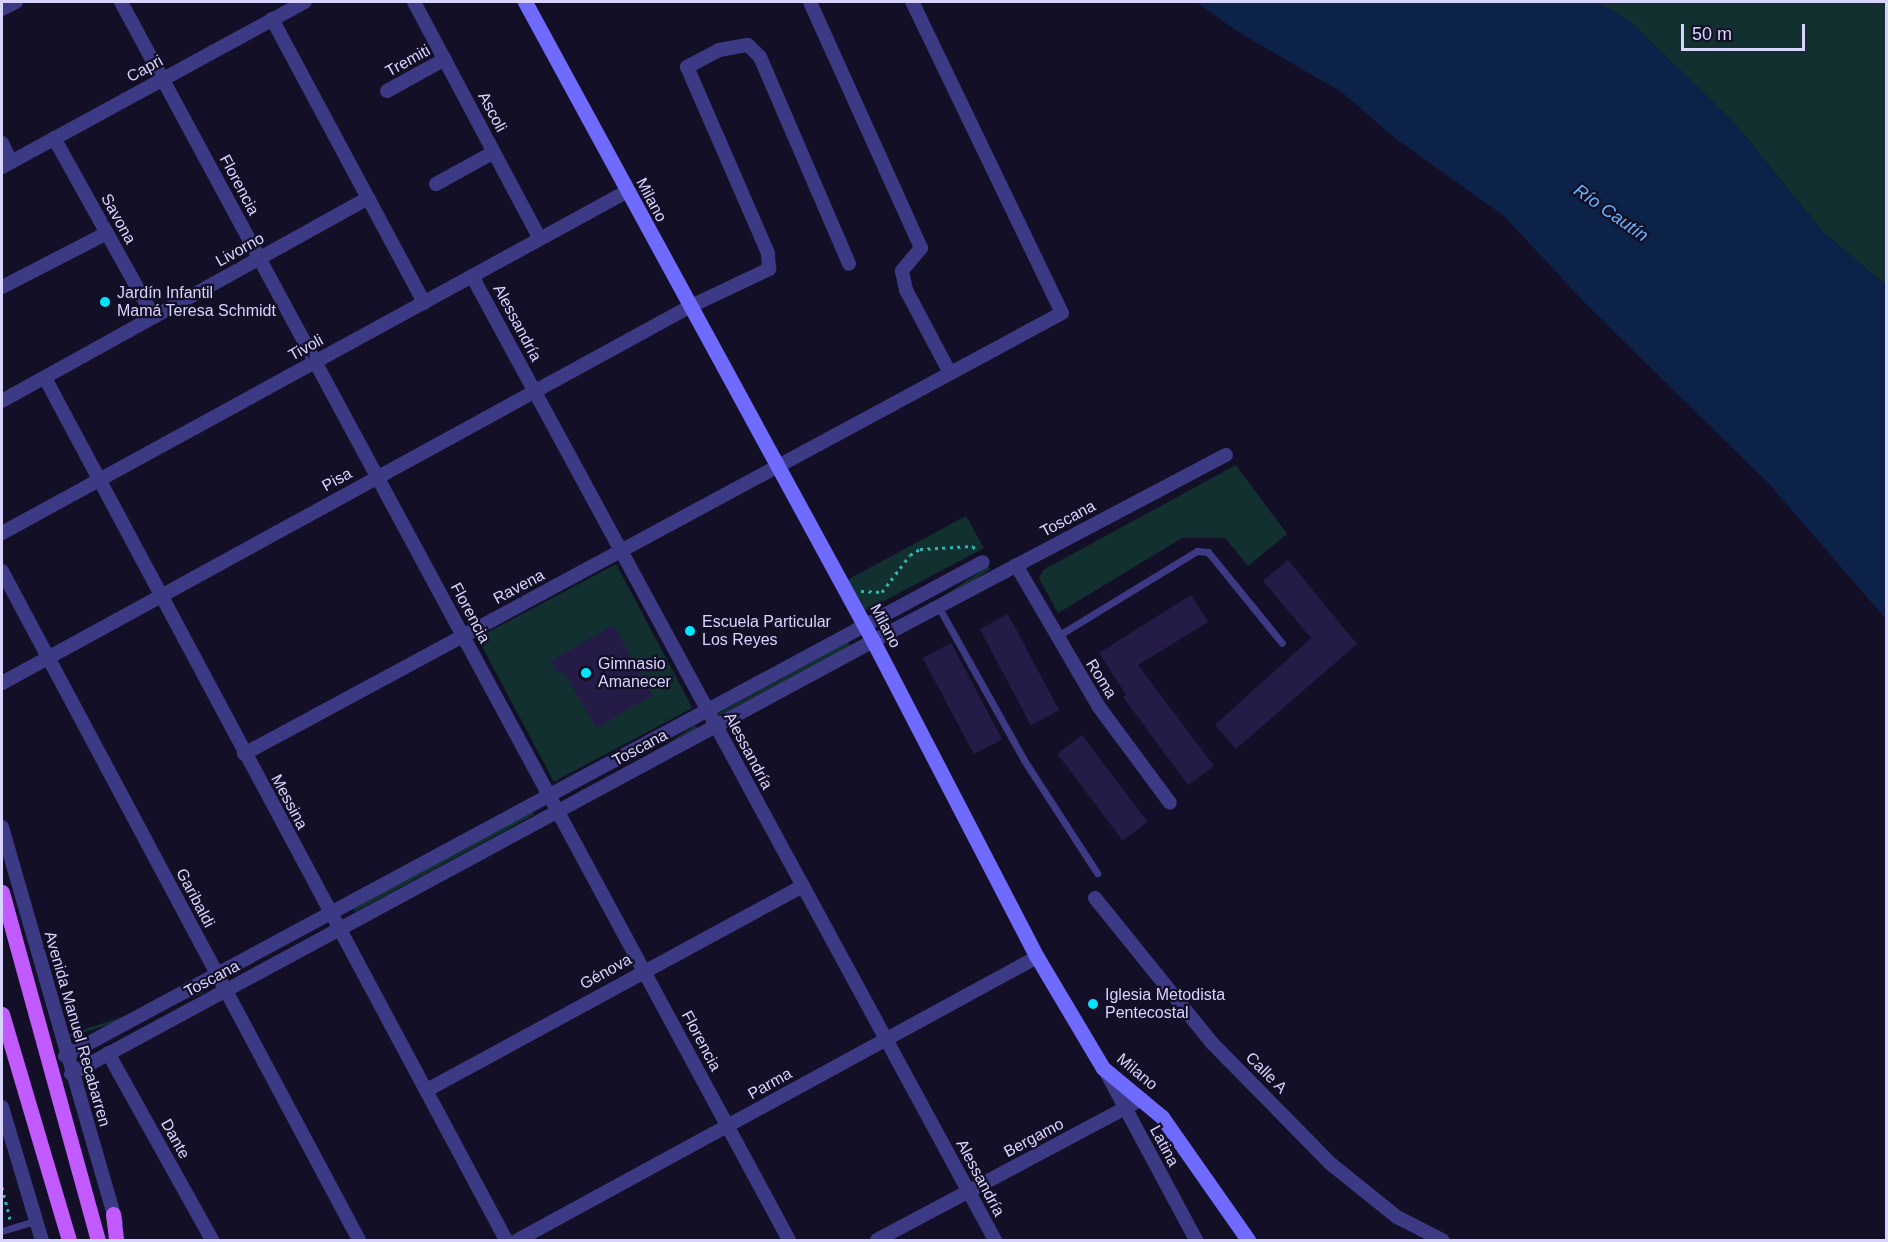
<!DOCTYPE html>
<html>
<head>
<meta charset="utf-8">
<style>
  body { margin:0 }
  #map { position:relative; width:1888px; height:1242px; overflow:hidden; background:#130f26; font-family:Helvetica,sans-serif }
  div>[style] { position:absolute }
  .green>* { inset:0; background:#12302f; transform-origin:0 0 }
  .water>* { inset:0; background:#0c2248 }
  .building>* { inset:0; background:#241b47; transform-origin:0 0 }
  .path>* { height:3px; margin-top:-1.5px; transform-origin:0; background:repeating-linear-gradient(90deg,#2fb8b0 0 3px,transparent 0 7.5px) }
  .lane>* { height:7px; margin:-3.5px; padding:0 3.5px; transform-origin:3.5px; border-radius:3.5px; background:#3d3a85 }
  .street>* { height:14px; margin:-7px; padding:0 7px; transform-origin:7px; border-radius:7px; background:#3d3a85 }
  .secondary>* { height:15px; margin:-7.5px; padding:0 7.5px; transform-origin:7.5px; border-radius:7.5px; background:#6f6bff }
  .primary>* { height:15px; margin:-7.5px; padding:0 7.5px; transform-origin:7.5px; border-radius:7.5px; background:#c25bff }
  .dots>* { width:16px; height:16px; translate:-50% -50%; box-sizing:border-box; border:3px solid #130f26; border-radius:50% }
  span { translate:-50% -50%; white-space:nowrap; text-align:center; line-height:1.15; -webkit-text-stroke:4.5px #130f26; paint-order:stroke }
  .street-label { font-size:16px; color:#d9d4ff }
  .poi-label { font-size:16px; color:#d9d4ff }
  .left { translate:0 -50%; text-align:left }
  .water-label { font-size:18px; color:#62b6ff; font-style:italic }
  .frame { position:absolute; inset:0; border:3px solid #d9d4ff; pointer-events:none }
  .scale { position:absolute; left:1681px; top:24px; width:124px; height:27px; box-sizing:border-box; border:3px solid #d9d4ff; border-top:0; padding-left:8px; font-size:18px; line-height:21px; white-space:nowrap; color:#d9d4ff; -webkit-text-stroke:4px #130f26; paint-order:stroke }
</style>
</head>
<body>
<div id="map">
  <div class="green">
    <div style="clip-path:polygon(1597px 2px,1886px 2px,1886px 285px,1823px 232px,1737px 126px,1630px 21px)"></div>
    <div style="clip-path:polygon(1236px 465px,1287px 534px,1248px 566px,1225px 538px,1182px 538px,1058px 613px,1039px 578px,1043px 570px)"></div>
    <div style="clip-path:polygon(966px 516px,984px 548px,867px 610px,861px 608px,845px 581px)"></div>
    <div style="left:616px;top:564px;width:163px;height:157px;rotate:62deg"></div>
    <div style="left:988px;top:566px;width:4px;height:127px;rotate:56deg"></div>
    <div style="clip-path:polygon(848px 642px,850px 646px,719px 716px,718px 713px)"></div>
    <div style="left:695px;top:725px;width:4px;height:148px;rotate:56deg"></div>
    <div style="clip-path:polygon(532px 812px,534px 815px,355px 912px,353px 908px)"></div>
    <div style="left:202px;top:991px;width:3px;height:141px;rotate:72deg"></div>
  </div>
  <div class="water">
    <div style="clip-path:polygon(1196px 2px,1597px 2px,1630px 21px,1737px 126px,1823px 232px,1886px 285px,1886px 619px,1770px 485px,1586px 304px,1504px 216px,1396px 139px,1343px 93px,1238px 32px)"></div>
  </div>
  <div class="building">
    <div style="clip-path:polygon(1288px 560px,1357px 644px,1236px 749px,1215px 725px,1311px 638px,1263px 581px)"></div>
    <div style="clip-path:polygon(1191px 595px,1208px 622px,1138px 665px,1214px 766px,1188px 785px,1123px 697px,1126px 695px,1099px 653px)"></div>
    <div style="left:1008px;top:614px;width:109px;height:32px;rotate:62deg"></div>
    <div style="clip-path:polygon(613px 625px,653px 695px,596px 728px,563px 671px,558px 674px,551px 661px)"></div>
    <div style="left:951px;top:643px;width:109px;height:32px;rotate:62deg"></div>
    <div style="left:1082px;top:735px;width:109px;height:31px;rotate:53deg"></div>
  </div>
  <div class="path">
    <div style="left:861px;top:591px;width:21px;rotate:3deg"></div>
    <div style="left:882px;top:592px;width:46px;rotate:-52.9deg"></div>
    <div style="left:910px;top:555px;width:12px;rotate:-31deg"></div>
    <div style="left:920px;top:549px;width:53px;rotate:-3.2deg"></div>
    <div style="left:973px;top:546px;width:6px;rotate:59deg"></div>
    <div style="left:2px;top:1187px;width:33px;rotate:76deg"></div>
  </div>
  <div class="lane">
    <div style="left:938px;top:606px;width:176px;rotate:60.8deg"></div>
    <div style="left:1024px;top:760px;width:135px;rotate:57.1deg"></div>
    <div style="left:1056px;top:637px;width:165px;rotate:-31.4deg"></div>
    <div style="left:1197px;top:551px;width:11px;rotate:5deg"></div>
    <div style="left:1208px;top:552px;width:117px;rotate:50.9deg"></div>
    <div style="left:2px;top:1231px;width:34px;rotate:-17deg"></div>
  </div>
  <div class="street">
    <div style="left:121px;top:2px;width:1407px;rotate:61.65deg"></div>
    <div style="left:414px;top:2px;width:268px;rotate:62deg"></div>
    <div style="left:810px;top:2px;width:270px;rotate:65.7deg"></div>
    <div style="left:921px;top:248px;width:30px;rotate:130deg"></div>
    <div style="left:902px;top:271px;width:19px;rotate:78deg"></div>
    <div style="left:906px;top:290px;width:94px;rotate:62.1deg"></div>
    <div style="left:2px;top:9px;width:16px;rotate:-27deg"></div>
    <div style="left:272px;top:19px;width:322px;rotate:61.8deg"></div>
    <div style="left:387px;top:91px;width:66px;rotate:-28.9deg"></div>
    <div style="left:54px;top:138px;width:204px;rotate:60.9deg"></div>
    <div style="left:2px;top:143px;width:21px;rotate:65deg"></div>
    <div style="left:2px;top:167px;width:345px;rotate:-28.6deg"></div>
    <div style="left:436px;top:184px;width:66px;rotate:-28.9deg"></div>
    <div style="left:472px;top:276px;width:1097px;rotate:61.52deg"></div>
    <div style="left:2px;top:287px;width:118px;rotate:-27.2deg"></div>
    <div style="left:45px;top:378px;width:978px;rotate:61.86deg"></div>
    <div style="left:2px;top:401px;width:419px;rotate:-29deg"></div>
    <div style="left:2px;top:533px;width:711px;rotate:-28.66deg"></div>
    <div style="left:1016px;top:565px;width:164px;rotate:59.7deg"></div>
    <div style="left:1099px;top:707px;width:119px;rotate:53.5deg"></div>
    <div style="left:2px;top:571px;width:758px;rotate:61.91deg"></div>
    <div style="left:2px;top:683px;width:783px;rotate:-28.69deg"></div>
    <div style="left:689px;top:307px;width:89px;rotate:-25.4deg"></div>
    <div style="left:769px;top:269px;width:16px;rotate:-94deg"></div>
    <div style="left:768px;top:253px;width:203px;rotate:-113.5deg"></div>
    <div style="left:687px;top:67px;width:36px;rotate:-28deg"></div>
    <div style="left:719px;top:50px;width:29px;rotate:-10deg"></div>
    <div style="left:748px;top:45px;width:17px;rotate:45deg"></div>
    <div style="left:760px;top:57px;width:225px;rotate:66.7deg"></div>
    <div style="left:244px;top:754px;width:929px;rotate:-28.33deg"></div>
    <div style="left:1062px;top:313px;width:345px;rotate:-115.7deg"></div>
    <div style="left:2px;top:827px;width:411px;rotate:73.9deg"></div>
    <div style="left:1095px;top:898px;width:186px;rotate:51.1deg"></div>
    <div style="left:1212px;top:1043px;width:170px;rotate:45.5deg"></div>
    <div style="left:1331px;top:1164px;width:85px;rotate:38.8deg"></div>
    <div style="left:1397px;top:1217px;width:51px;rotate:27.1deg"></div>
    <div style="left:108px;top:1053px;width:214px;rotate:60.9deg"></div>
    <div style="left:65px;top:1056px;width:1042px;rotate:-28.29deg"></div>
    <div style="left:1106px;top:1072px;width:191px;rotate:61.8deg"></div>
    <div style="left:71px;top:1074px;width:911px;rotate:-28.36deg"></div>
    <div style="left:873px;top:641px;width:399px;rotate:-27.8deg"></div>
    <div style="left:427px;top:1090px;width:428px;rotate:-28.5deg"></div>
    <div style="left:2px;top:1107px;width:139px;rotate:73.3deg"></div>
    <div style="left:518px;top:1240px;width:591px;rotate:-28.6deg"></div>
    <div style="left:877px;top:1240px;width:300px;rotate:-28deg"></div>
  </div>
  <div class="secondary">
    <div style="left:525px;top:2px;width:728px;rotate:61.43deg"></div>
    <div style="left:873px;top:641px;width:356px;rotate:62.6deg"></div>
    <div style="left:1037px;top:957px;width:129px;rotate:59.3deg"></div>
    <div style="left:1103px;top:1068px;width:77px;rotate:39.7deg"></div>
    <div style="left:1162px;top:1117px;width:150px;rotate:55deg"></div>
  </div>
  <div class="primary">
    <div style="left:2px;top:892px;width:361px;rotate:74.6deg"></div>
    <div style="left:2px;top:1014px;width:236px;rotate:73.5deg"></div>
    <div style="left:113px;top:1214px;width:26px;rotate:83deg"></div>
  </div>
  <div class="dots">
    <div style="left:105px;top:302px;background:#00e5ff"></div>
    <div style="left:690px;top:631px;background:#00e5ff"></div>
    <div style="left:586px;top:673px;background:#00e5ff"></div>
    <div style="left:1093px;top:1004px;background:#00e5ff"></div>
  </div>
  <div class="street-label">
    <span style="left:408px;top:61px;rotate:-29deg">Tremiti</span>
    <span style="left:145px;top:69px;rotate:-29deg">Capri</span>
    <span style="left:492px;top:112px;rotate:62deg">Ascoli</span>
    <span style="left:239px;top:185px;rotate:62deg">Florencia</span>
    <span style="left:651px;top:200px;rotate:62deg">Milano</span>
    <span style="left:118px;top:219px;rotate:61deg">Savona</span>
    <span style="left:240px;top:250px;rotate:-29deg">Livorno</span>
    <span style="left:517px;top:323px;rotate:62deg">Alessandría</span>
    <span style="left:306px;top:348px;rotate:-29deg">Tivoli</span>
    <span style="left:337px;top:480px;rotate:-29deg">Pisa</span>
    <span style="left:1068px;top:519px;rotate:-28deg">Toscana</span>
    <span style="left:519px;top:587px;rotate:-28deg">Ravena</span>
    <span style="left:470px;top:613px;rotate:62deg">Florencia</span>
    <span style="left:885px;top:626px;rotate:62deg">Milano</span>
    <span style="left:1101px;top:679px;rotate:58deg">Roma</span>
    <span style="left:640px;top:748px;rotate:-28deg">Toscana</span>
    <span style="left:748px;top:751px;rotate:62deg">Alessandría</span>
    <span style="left:289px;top:802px;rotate:62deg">Messina</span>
    <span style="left:195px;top:898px;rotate:62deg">Garibaldi</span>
    <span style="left:606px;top:972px;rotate:-29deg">Génova</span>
    <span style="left:212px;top:979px;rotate:-28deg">Toscana</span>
    <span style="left:77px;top:1029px;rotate:74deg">Avenida Manuel Recabarren</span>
    <span style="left:701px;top:1041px;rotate:62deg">Florencia</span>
    <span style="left:1137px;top:1072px;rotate:40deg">Milano</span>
    <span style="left:1266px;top:1073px;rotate:45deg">Calle A</span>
    <span style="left:770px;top:1084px;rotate:-29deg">Parma</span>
    <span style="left:1034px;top:1138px;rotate:-28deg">Bergamo</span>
    <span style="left:175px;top:1139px;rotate:61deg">Dante</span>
    <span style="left:1164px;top:1146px;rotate:62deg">Latina</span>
    <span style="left:980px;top:1178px;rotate:62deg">Alessandría</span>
  </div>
  <div class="poi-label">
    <span class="left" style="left:117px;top:302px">Jardín Infantil<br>Mamá Teresa Schmidt</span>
    <span class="left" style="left:702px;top:631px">Escuela Particular<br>Los Reyes</span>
    <span class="left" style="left:598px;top:673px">Gimnasio<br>Amanecer</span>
    <span class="left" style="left:1105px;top:1004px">Iglesia Metodista<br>Pentecostal</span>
  </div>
  <div class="water-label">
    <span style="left:1611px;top:213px;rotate:35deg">Río Cautín</span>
  </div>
  <div class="frame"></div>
  <div class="scale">50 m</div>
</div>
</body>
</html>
